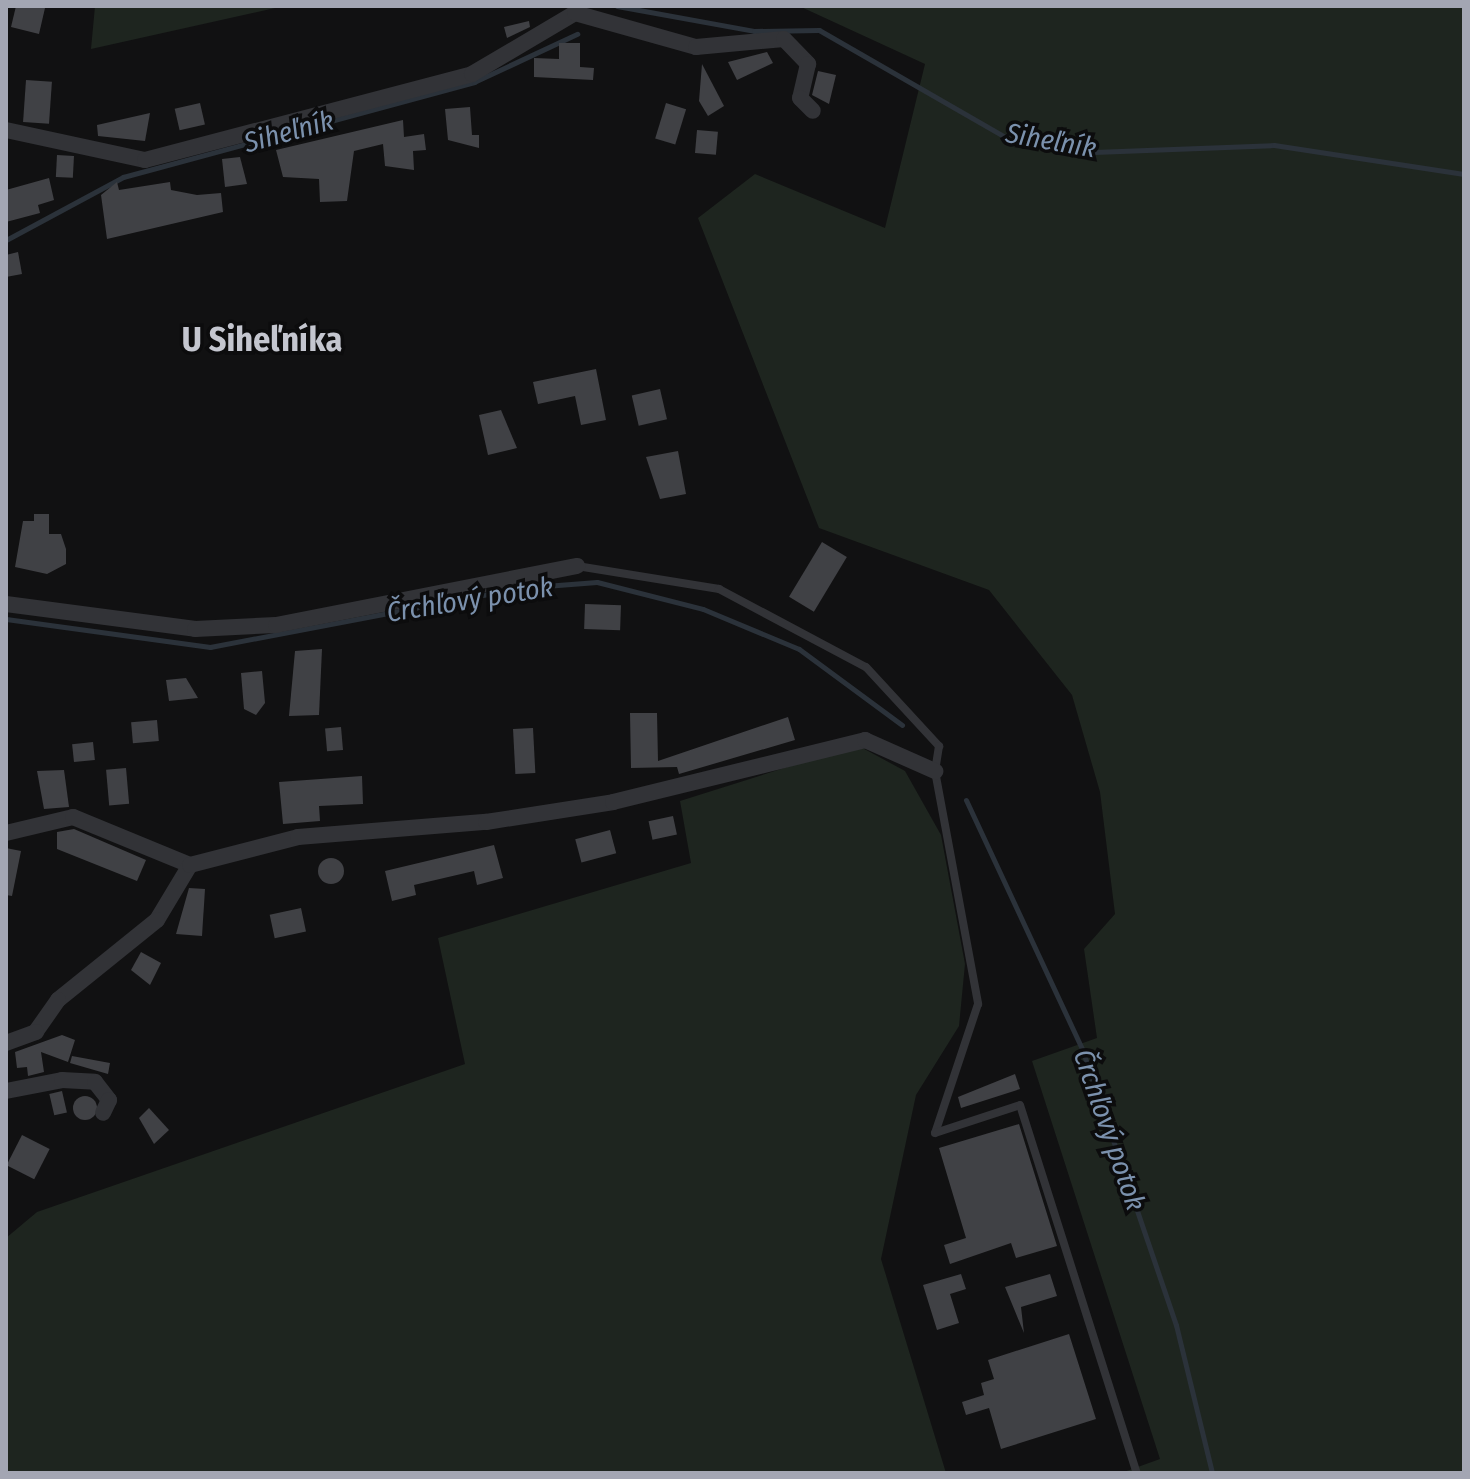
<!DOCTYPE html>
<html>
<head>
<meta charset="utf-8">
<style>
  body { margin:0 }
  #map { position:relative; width:1470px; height:1479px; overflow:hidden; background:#111112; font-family:"Fira Sans Condensed",sans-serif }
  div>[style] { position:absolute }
  .green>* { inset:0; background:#1e251f }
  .stream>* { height:5px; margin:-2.5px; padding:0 2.5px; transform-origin:2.5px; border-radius:2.5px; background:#2b323a }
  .building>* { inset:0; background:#404145; transform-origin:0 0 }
  .round { border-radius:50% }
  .service>* { height:8px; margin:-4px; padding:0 4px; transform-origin:4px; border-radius:4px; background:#323337 }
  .minor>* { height:16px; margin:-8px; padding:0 8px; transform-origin:8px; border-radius:8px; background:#323337 }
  span { translate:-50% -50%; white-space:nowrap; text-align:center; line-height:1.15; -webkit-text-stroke:7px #0c0c0d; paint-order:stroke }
  .water-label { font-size:28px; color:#7b91ad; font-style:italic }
  .district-label { font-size:34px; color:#c4c6cf; font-weight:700 }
  .frame { position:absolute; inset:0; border:8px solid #a3a6b3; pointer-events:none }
</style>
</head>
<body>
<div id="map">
  <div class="green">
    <div style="clip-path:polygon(95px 6px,284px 6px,91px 49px)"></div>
    <div style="clip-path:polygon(799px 6px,1464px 6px,1464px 1473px,1121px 1473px,1160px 1459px,1032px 1061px,1097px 1038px,1084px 949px,1115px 914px,1100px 792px,1072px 695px,989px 590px,819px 528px,698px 218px,755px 174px,885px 228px,925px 64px)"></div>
    <div style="clip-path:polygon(857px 745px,905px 771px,941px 835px,965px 964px,959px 1026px,916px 1095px,881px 1259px,946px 1473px,6px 1473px,6px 1238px,37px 1212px,465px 1064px,438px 938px,691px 863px,680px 801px)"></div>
  </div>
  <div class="stream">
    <div style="left:617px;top:6px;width:139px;rotate:10.3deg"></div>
    <div style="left:754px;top:31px;width:65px;rotate:-0.9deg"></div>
    <div style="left:819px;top:30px;width:215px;rotate:29.9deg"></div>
    <div style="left:1005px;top:137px;width:90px;rotate:9.6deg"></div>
    <div style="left:1094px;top:152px;width:180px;rotate:-2.2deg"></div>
    <div style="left:1274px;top:145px;width:192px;rotate:8.7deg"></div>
    <div style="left:6px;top:240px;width:133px;rotate:-28.3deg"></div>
    <div style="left:123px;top:177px;width:364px;rotate:-15.1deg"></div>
    <div style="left:474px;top:82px;width:114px;rotate:-25deg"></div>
    <div style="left:6px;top:619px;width:206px;rotate:7.8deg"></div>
    <div style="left:210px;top:647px;width:315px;rotate:-10.8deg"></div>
    <div style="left:519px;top:588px;width:78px;rotate:-4.4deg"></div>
    <div style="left:597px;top:582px;width:109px;rotate:14.3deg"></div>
    <div style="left:703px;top:609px;width:104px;rotate:22.6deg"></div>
    <div style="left:799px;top:649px;width:128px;rotate:36.4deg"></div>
    <div style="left:966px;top:800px;width:275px;rotate:65deg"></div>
    <div style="left:1082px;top:1049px;width:292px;rotate:71.2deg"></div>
    <div style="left:1176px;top:1325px;width:152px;rotate:76.3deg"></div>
  </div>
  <div class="building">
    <div style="clip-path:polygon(16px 6px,45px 8px,39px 34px,11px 27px)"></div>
    <div style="clip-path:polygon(529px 21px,530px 27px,507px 38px,504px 27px)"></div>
    <div style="clip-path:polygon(559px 43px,580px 43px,580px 67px,594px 68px,593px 80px,534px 77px,534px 58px,559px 59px)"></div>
    <div style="clip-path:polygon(767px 52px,773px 63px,737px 80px,728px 62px)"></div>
    <div style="clip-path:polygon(702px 64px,724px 106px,708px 116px,699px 101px)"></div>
    <div style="clip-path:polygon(818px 71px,836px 75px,829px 104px,812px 95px)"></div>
    <div style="left:26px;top:80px;width:26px;height:42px;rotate:4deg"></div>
    <div style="left:200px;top:103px;width:22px;height:26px;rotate:77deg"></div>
    <div style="left:666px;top:103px;width:21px;height:37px;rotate:17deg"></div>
    <div style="clip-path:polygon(470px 107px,472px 135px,479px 135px,479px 148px,448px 140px,445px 109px)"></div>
    <div style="clip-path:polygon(150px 113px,145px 141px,98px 136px,97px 125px)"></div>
    <div style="clip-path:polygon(403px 120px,404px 137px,424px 134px,426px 150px,413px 151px,414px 170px,385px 166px,383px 144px,354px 151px,347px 201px,320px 202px,319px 179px,283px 177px,276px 150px)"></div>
    <div style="left:697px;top:130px;width:21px;height:23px;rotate:5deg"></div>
    <div style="left:57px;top:155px;width:17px;height:22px;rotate:3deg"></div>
    <div style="clip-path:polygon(240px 157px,247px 184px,225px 187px,222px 159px)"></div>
    <div style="clip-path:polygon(49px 178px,54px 200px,38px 205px,40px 213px,6px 222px,6px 190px)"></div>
    <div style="clip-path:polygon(117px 182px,119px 190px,170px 182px,171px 190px,197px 195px,221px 193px,223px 212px,107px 239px,101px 195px)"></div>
    <div style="clip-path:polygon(18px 252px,22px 274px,6px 277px,6px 255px)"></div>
    <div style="clip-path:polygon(596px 369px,606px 420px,581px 425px,575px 396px,538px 404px,533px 382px)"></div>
    <div style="left:660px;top:389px;width:31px;height:29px;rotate:77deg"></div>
    <div style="clip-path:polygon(501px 410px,517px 448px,488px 455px,479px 415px)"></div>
    <div style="clip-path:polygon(678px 451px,686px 494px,660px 499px,646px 457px)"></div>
    <div style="clip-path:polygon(34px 514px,49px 514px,49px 534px,61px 534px,66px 549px,66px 564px,47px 574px,15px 567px,23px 521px,34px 521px)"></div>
    <div style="left:822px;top:542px;width:29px;height:64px;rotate:31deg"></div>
    <div style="left:585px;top:604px;width:36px;height:25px;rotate:2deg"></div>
    <div style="clip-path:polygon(322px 649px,319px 715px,289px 716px,295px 651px)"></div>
    <div style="clip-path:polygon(262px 671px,265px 703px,256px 715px,244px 709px,241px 673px)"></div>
    <div style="clip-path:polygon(186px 678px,198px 698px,169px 701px,166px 680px)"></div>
    <div style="clip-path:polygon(630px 713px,657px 713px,658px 761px,788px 717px,795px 740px,679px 774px,677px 767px,631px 768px)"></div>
    <div style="left:157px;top:720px;width:21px;height:26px;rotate:85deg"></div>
    <div style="left:341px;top:727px;width:23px;height:16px;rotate:85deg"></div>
    <div style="left:533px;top:728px;width:45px;height:20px;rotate:87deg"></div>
    <div style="left:93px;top:742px;width:18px;height:21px;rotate:84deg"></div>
    <div style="left:126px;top:768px;width:36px;height:20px;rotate:85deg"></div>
    <div style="clip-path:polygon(64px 770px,69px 807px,44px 809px,37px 771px)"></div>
    <div style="clip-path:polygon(362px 776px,363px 804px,319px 806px,320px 821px,283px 824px,279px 782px)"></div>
    <div style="left:673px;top:816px;width:19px;height:25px;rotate:78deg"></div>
    <div style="clip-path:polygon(74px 829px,146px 860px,137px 881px,57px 849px,57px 832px)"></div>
    <div style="left:610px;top:830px;width:24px;height:36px;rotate:75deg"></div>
    <div style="clip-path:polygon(494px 845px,503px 878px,477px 885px,474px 871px,414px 885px,416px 895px,392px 901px,385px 871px)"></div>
    <div style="clip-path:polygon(6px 848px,21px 851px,12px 896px,6px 895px)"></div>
    <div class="round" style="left:318px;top:858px;width:26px;height:26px"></div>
    <div style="clip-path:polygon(189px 888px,205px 889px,202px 936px,176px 934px)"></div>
    <div style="left:301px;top:908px;width:24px;height:32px;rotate:78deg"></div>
    <div style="clip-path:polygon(141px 952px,161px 963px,150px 985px,131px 970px)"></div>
    <div style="clip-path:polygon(62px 1035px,75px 1040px,68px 1062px,41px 1052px,44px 1072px,28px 1076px,27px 1067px,17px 1068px,15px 1052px)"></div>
    <div style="clip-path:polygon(72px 1056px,110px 1063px,108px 1074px,70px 1063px)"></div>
    <div style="clip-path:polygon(1015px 1074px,1020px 1089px,961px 1108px,958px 1097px)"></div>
    <div style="left:62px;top:1091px;width:22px;height:13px;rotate:77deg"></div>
    <div class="round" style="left:73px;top:1096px;width:24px;height:24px"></div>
    <div style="clip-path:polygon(149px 1108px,169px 1130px,154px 1144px,139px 1118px)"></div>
    <div style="clip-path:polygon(1019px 1124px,1057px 1246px,1016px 1258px,1011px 1243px,950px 1264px,944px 1245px,966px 1238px,939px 1148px)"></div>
    <div style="left:22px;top:1135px;width:31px;height:34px;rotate:27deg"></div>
    <div style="clip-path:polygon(961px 1274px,966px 1289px,950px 1294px,959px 1323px,937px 1330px,923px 1285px)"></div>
    <div style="clip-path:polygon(1050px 1274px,1057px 1296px,1021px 1307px,1024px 1333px,1005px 1287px)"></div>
    <div style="clip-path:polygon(1069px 1334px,1096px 1419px,1001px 1449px,989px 1408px,966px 1415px,962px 1402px,984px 1395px,981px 1383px,994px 1379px,988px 1360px)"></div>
  </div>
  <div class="service">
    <div style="left:577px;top:566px;width:144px;rotate:9.2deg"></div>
    <div style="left:719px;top:589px;width:166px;rotate:28deg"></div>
    <div style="left:866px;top:667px;width:108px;rotate:47.3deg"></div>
    <div style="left:939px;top:746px;width:25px;rotate:99deg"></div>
    <div style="left:935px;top:771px;width:237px;rotate:79.5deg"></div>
    <div style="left:978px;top:1004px;width:136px;rotate:108.4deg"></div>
    <div style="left:935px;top:1133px;width:89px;rotate:-18.2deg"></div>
    <div style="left:1020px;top:1105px;width:386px;rotate:72.4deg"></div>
  </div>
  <div class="minor">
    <div style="left:6px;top:130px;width:142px;rotate:12.2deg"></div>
    <div style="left:145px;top:160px;width:338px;rotate:-14.7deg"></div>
    <div style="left:472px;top:74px;width:120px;rotate:-30.6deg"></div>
    <div style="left:575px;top:13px;width:126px;rotate:15.7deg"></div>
    <div style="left:696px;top:47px;width:88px;rotate:-5.2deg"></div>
    <div style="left:784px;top:39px;width:35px;rotate:46deg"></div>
    <div style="left:808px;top:64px;width:35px;rotate:103deg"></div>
    <div style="left:800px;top:98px;width:18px;rotate:45deg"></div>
    <div style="left:6px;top:604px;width:191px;rotate:7.5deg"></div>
    <div style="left:195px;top:629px;width:81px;rotate:-2.8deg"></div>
    <div style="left:276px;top:625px;width:307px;rotate:-11.1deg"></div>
    <div style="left:6px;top:833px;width:69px;rotate:-13.4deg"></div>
    <div style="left:73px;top:817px;width:126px;rotate:22.3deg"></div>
    <div style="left:190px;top:865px;width:64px;rotate:121deg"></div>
    <div style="left:157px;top:920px;width:127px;rotate:141.1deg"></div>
    <div style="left:58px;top:1000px;width:39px;rotate:125deg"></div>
    <div style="left:36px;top:1032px;width:32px;rotate:160deg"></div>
    <div style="left:190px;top:865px;width:112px;rotate:-14.5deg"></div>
    <div style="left:298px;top:837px;width:189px;rotate:-4.6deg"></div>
    <div style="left:486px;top:822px;width:129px;rotate:-8.9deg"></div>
    <div style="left:613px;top:802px;width:260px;rotate:-13.8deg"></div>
    <div style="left:865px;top:740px;width:77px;rotate:23.9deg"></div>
    <div style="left:6px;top:1091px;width:57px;rotate:-11.1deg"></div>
    <div style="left:62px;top:1080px;width:33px;rotate:3deg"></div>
    <div style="left:95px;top:1082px;width:23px;rotate:52deg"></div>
    <div style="left:109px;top:1100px;width:14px;rotate:115deg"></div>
  </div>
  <div class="water-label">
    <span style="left:289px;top:132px;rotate:-15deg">Siheľník</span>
    <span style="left:1051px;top:141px;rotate:10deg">Siheľník</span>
    <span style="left:470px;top:600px;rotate:-9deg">Črchľový potok</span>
    <span style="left:1109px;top:1130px;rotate:71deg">Črchľový potok</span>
  </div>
  <div class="district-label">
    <span style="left:262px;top:340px">U Siheľníka</span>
  </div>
  <div class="frame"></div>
</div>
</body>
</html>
